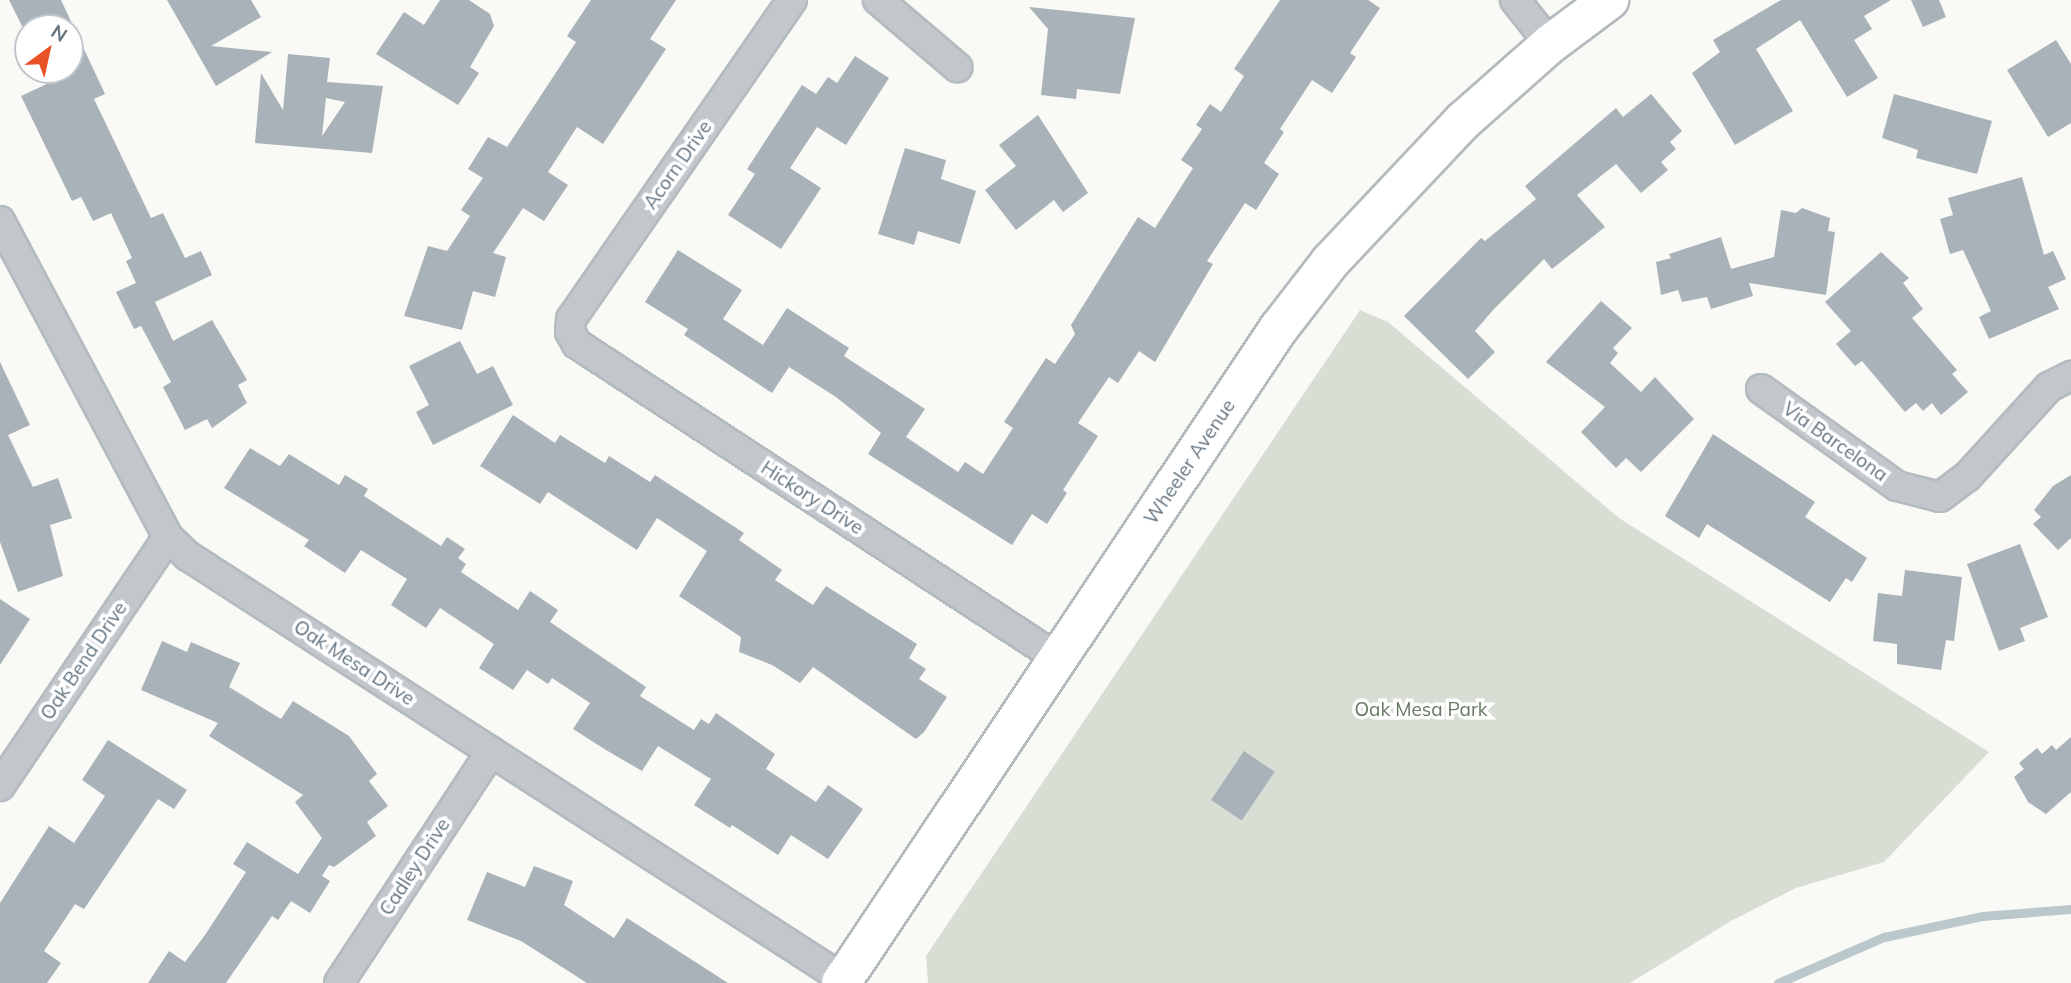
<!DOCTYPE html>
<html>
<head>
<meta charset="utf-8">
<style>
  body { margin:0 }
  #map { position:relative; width:2071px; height:983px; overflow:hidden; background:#f9f9f6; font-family:Mulish,sans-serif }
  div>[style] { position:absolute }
  .green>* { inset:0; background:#d9ded5 }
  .stream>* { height:9px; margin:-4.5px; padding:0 4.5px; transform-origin:4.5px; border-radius:4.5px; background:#bac7cb }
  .building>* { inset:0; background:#a9b2b8; transform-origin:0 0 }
  .roads { filter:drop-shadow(2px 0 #b4bbbf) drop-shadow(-2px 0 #b4bbbf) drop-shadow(0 2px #b4bbbf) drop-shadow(0 -2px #b4bbbf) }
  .street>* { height:28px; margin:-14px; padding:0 14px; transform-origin:14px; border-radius:14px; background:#c2c7cb }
  .secondary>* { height:38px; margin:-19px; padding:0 19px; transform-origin:19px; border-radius:19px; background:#fff }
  span { translate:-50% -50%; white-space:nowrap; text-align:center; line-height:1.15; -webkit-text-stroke:7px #fff; paint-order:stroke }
  .street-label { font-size:19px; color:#637582 }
  .park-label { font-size:19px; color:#667a62 }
  .north { position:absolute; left:14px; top:14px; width:70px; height:70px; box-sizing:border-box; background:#fff; border:2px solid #c1c8cd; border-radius:50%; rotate:33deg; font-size:19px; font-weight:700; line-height:28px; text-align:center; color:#637582 }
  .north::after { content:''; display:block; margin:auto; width:24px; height:32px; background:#e95126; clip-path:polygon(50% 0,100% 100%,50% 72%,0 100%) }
</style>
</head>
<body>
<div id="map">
  <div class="green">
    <div style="clip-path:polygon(1360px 310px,1388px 322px,1619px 518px,1989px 752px,1884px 862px,1796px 888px,1731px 921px,1630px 983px,928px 983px,926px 956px)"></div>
  </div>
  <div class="stream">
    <div style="left:1778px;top:983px;width:116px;rotate:-23.5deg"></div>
    <div style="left:1884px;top:937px;width:100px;rotate:-12.1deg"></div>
    <div style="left:1982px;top:916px;width:89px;rotate:-4.5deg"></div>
  </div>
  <div class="building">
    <div style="clip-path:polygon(9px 0,61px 0,105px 94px,94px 99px,151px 218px,163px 213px,185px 258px,201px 251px,212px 275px,155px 302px,173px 341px,212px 320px,247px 380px,238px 385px,247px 403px,212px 428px,207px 419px,185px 430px,163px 387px,171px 382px,141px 326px,134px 329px,116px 292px,136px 283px,126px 261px,132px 258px,111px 213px,93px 221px,81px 197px,72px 201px,21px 96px,49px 83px,42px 70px,70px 70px,70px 28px,23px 28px)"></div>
    <div style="clip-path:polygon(167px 0,251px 0,261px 17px,211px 46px,272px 52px,216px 86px)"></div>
    <div style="clip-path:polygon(440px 0,469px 0,490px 14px,494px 26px,470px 67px,479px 73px,458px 105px,376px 54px,404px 12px,424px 25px)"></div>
    <div style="clip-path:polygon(591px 0,676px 0,650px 39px,666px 49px,603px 144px,577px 127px,548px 172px,568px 185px,544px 221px,523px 208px,493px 253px,506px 257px,495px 297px,473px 291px,462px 330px,404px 316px,428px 246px,447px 251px,470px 216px,461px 210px,483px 178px,468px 169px,488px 137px,507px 147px,576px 42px,567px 36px)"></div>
    <div style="clip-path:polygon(1280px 0,1368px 0,1380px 8px,1350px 53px,1356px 57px,1332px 93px,1312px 80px,1280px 129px,1284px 132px,1264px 163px,1279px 174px,1256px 210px,1245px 203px,1207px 261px,1213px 264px,1155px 362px,1139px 351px,1118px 383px,1109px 377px,1078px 423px,1098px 436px,1063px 490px,1067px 493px,1047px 524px,1032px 514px,1012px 545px,868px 454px,881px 433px,836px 397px,789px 367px,772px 393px,684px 335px,688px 329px,645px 302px,678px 250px,742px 290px,723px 319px,763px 345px,787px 308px,849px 348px,844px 356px,925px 409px,906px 437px,958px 472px,965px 462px,983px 474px,1013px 428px,1004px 422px,1046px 358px,1055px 364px,1075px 334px,1071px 325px,1138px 217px,1155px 228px,1193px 168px,1181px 160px,1202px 129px,1196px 125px,1210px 104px,1221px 112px,1244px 76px,1234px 69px)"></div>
    <div style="clip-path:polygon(1781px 0,1891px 0,1864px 16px,1872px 29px,1854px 40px,1878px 78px,1847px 97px,1800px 20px,1756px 49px,1793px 111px,1735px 145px,1692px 73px,1720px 52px,1713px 40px)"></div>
    <div style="clip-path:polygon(1911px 0,1939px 0,1946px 17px,1923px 27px)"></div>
    <div style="clip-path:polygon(1029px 7px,1135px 18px,1120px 94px,1077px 89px,1076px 99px,1041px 95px,1048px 29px)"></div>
    <div style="clip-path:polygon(2056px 40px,2071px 64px,2071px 123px,2048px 137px,2007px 70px)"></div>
    <div style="clip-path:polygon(evenodd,288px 54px,330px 58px,327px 82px,383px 86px,372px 153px,255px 143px,261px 73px,283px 110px,288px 54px,326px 98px,345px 102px,322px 136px,326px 98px)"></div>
    <div style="clip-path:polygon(855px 56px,889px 78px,846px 145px,817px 127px,790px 168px,821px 188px,781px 249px,728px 215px,755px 174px,747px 169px,802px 85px,816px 94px,828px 77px,837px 83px)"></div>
    <div style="clip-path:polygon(1651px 94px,1682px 131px,1670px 142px,1676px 149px,1661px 162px,1668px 170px,1641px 193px,1616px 164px,1577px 195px,1605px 227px,1552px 269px,1544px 259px,1494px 309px,1475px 331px,1495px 352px,1468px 379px,1404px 316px,1481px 238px,1485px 241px,1536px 199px,1525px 186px,1616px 108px,1623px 117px)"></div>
    <div style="clip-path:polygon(1894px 94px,1992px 121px,1977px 174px,1916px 158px,1918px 150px,1882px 138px)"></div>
    <div style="clip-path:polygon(1038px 115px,1088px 193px,1063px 212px,1054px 200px,1016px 230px,985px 190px,1016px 166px,999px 145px)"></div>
    <div style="clip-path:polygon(905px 148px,946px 160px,941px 179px,976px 191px,960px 244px,918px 231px,914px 245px,878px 234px)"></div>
    <div style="clip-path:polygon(2022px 177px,2044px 255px,2053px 251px,2066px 279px,2048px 287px,2059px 309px,1989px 339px,1979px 317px,1991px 311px,1963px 250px,1950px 254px,1940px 219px,1953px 215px,1948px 198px)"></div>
    <div style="clip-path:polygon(1802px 208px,1830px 218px,1828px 231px,1835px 232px,1826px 295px,1749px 283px,1753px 296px,1711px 309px,1707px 297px,1682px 302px,1678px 290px,1661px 295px,1656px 262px,1671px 258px,1669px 254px,1721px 237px,1731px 269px,1774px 257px,1781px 210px,1796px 213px)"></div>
    <div style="clip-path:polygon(1881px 252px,1909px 278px,1903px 283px,1923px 309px,1912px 318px,1957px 370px,1952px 374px,1968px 392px,1941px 415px,1932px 403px,1923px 411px,1916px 403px,1905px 412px,1862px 361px,1855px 366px,1836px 344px,1851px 331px,1825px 302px)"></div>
    <div style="clip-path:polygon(1601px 301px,1632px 328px,1613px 348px,1618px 353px,1610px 363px,1641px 392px,1655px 377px,1694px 419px,1641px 472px,1626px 458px,1616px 468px,1581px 432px,1605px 407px,1546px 362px)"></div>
    <div style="clip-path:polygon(460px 341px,477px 374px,493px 366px,513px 405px,433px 445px,416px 412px,429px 405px,409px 366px)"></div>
    <div style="clip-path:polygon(0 362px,30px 425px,8px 435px,33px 487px,58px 478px,72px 518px,50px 525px,63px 576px,18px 592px,0 542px)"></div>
    <div style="clip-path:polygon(513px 415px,555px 443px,560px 435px,605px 463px,609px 456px,650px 482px,655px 475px,744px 533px,739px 540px,782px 570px,775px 580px,813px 605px,826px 586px,917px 644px,909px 658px,926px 669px,919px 679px,947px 697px,924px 732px,916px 739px,813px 667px,800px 683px,772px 665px,739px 652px,741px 637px,679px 596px,707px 551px,657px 518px,637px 550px,548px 492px,540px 504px,480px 466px)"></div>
    <div style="clip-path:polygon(1713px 434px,1815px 502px,1805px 517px,1867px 558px,1852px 582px,1846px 578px,1830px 602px,1707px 524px,1699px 538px,1665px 516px)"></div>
    <div style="clip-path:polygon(250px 448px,280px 466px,289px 454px,339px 485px,345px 475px,368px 489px,364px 496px,441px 546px,447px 537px,465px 549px,458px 558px,466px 564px,461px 572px,518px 610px,530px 591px,558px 610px,550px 622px,646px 687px,640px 696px,694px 730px,701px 719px,709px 724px,716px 713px,775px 754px,766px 769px,816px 802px,828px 785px,863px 809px,828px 859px,791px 835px,778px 855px,732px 825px,730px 828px,694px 805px,711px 779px,658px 746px,642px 771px,606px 750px,573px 729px,590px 703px,552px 678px,548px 684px,527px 670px,513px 690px,479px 668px,494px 644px,440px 608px,426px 628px,391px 605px,407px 579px,361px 550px,345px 573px,304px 546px,309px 540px,224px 488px)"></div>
    <div style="clip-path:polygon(2071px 475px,2071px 538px,2058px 550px,2033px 524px,2041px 517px,2034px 510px,2053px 486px)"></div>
    <div style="clip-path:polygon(2020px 544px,2048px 617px,2020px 628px,2025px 641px,1999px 651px,1967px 564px)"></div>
    <div style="clip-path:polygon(1905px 570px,1962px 577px,1954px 641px,1946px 640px,1941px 670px,1897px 664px,1897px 644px,1873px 641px,1878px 593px,1902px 596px)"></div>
    <div style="clip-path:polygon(0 599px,30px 619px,0 665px)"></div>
    <div style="clip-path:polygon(162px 641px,187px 652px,191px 642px,240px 663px,229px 687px,281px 719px,293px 701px,349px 736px,377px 774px,369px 781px,388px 806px,367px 822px,376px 836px,334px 867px,329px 865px,322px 876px,330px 881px,310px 913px,291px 901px,278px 920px,272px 916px,226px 983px,148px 983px,169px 951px,185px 962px,205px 935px,246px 872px,233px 864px,247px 842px,298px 874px,322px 838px,295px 802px,303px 795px,209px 736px,218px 723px,141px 690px)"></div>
    <div style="clip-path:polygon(2071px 737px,2071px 792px,2046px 814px,2028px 802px,2014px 777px,2024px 769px,2019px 763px,2037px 748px,2042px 754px,2052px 745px,2056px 750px)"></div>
    <div style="clip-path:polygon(108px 740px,187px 790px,174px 809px,158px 799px,84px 909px,75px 904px,44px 951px,61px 963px,47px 983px,0 983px,0 903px,49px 826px,74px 843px,105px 796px,82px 780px)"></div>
    <div style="left:1244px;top:751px;width:37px;height:59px;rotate:34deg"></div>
    <div style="clip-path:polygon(534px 866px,573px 881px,564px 905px,614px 938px,627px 918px,728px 983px,587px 983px,521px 941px,467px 920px,487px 872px,525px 887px)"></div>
  </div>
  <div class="roads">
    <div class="street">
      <div style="left:792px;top:0;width:388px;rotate:124.7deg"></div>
      <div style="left:571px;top:319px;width:13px;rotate:94deg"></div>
      <div style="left:570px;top:332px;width:14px;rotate:60deg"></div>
      <div style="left:577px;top:344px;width:576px;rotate:33.17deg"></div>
      <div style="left:878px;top:0;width:104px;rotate:40.3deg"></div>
      <div style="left:1515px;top:0;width:56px;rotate:51.5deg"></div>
      <div style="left:0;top:221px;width:358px;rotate:62deg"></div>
      <div style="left:168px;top:537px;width:28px;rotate:44deg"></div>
      <div style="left:188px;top:556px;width:780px;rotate:32.85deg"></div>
      <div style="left:1761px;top:389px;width:167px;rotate:35.5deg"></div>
      <div style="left:1897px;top:486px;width:44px;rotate:14.3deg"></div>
      <div style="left:1940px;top:497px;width:34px;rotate:-37deg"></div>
      <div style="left:1967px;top:477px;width:122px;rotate:-47.7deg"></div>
      <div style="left:2049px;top:387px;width:25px;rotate:-27deg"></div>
      <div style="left:0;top:786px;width:300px;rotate:-56deg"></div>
      <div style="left:339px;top:983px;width:277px;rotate:-56.7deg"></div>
    </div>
    <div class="secondary">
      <div style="left:841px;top:983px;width:788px;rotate:-56.23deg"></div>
      <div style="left:1279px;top:328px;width:83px;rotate:-52.3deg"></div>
      <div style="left:1330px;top:262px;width:194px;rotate:-46.7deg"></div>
      <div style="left:1463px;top:121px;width:116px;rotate:-41.5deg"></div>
      <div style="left:1550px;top:44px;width:74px;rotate:-36.7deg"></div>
    </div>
  </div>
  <div class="street-label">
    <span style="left:678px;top:165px;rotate:-55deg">Acorn Drive</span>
    <span style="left:1835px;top:442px;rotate:35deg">Via Barcelona</span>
    <span style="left:1190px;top:462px;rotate:-56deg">Wheeler Avenue</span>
    <span style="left:812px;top:498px;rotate:33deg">Hickory Drive</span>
    <span style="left:84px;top:661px;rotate:-56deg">Oak Bend Drive</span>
    <span style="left:354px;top:663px;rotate:33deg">Oak Mesa Drive</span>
    <span style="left:415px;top:867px;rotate:-57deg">Cadley Drive</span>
  </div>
  <div class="park-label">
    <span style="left:1421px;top:710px">Oak Mesa Park</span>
  </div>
  <div class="north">N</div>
</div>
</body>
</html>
